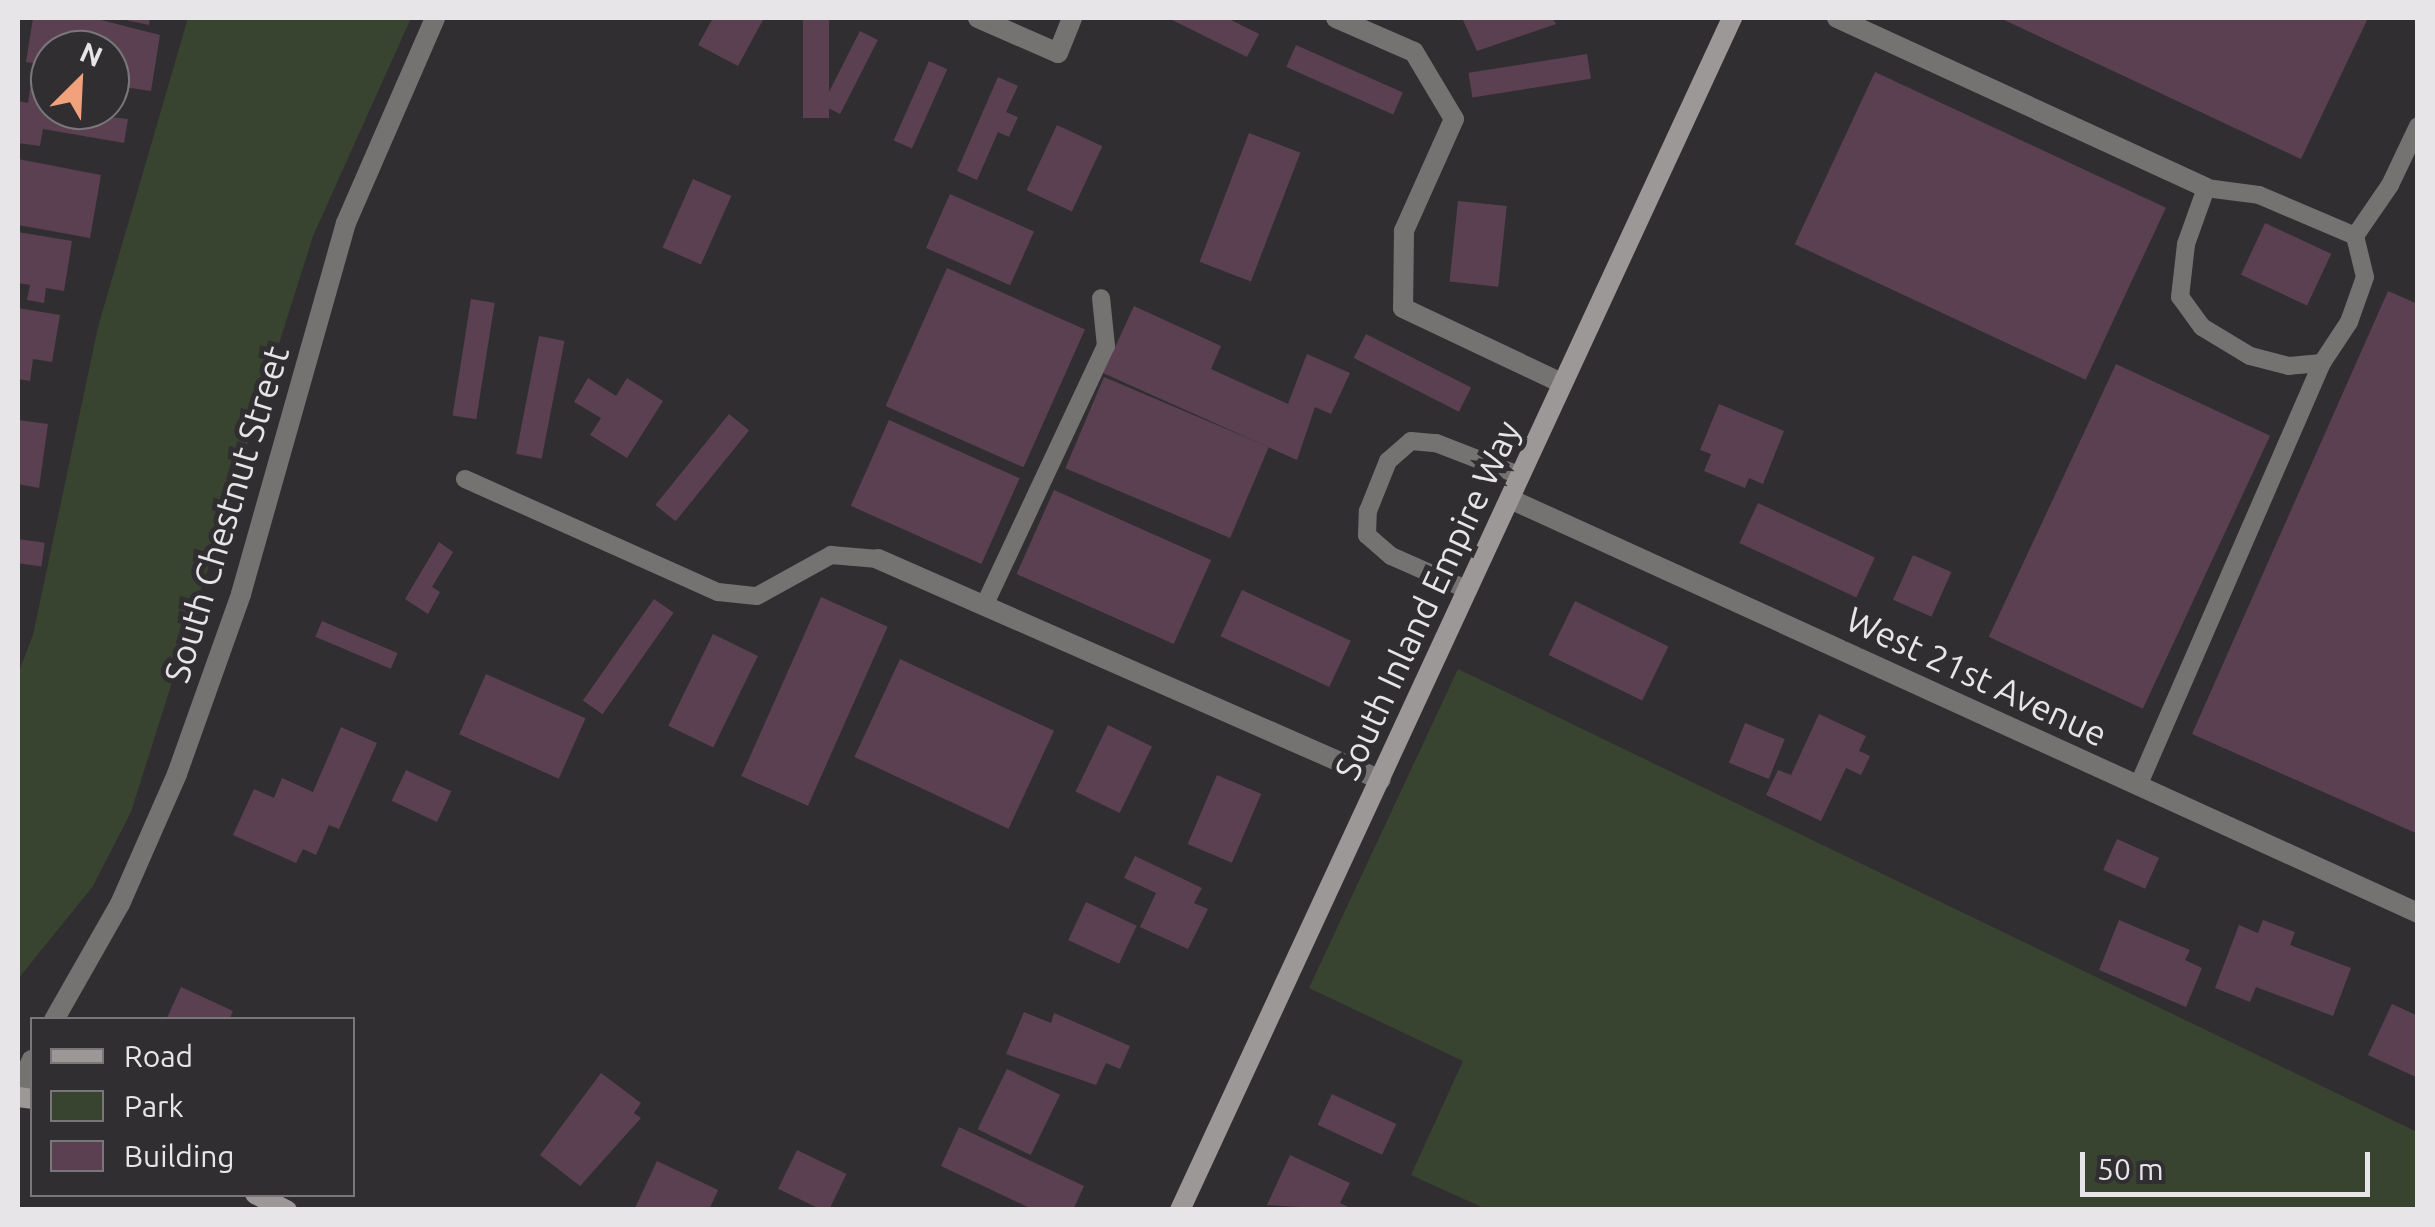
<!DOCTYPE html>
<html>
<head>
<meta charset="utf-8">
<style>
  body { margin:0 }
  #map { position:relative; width:2435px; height:1227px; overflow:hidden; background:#312e31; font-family:Ubuntu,sans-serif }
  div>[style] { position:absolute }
  .green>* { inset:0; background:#384430 }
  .building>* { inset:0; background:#5a4051; transform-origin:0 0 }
  .lane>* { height:18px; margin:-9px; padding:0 9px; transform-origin:9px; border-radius:9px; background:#757372 }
  .street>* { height:20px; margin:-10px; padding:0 10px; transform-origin:10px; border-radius:10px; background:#757372 }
  .secondary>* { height:20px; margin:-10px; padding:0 10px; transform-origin:10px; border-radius:10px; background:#9c9898 }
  span { translate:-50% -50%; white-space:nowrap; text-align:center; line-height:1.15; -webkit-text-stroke:10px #312e31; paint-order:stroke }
  .street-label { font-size:35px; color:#e7e5e7 }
  .frame { position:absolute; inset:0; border:20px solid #e7e5e7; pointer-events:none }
  .legend { position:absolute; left:30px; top:1017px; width:325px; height:180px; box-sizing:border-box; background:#312e31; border:2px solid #7a777a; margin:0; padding:12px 18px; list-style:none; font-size:30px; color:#e7e5e7 }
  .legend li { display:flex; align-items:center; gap:20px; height:50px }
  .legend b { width:50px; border:2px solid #7a777a }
  .north { position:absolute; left:30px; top:30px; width:100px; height:100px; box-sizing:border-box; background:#312e31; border:2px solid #7a777a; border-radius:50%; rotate:24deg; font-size:28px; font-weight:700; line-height:40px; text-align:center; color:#e7e5e7 }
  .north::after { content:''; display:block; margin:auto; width:35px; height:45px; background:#f1a17c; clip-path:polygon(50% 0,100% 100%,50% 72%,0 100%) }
  .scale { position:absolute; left:2080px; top:1152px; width:290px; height:45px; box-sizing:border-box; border:5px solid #e7e5e7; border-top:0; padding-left:12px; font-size:30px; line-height:35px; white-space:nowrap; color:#e7e5e7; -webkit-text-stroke:8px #312e31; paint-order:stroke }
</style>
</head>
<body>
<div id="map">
  <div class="green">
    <div style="clip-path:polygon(188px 18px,411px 18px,313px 236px,131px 812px,93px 886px,18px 979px,18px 674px,33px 635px,98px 327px)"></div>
    <div style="clip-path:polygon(1458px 669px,2417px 1132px,2417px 1209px,1488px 1210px,1411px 1175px,1463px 1061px,1309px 988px)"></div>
  </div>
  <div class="building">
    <div style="clip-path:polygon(33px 18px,93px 18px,160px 35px,151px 91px,110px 85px,110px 50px,50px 50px,50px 75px,38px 73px,39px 64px,26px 62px)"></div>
    <div style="clip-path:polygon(117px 18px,150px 18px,149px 25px)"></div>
    <div style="clip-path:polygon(713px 18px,764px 18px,738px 66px,698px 45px)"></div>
    <div style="left:803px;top:18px;width:26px;height:100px"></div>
    <div style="clip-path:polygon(1168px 18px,1227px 18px,1259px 34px,1247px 57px)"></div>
    <div style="clip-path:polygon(1462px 18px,1552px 18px,1556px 24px,1477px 51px)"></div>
    <div style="clip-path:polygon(2000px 18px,2368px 18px,2301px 159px)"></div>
    <div style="left:860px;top:31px;width:20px;height:83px;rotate:27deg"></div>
    <div style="left:1296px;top:45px;width:117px;height:24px;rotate:24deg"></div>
    <div style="left:1587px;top:54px;width:25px;height:120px;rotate:81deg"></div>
    <div style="left:929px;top:61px;width:20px;height:87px;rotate:24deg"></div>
    <div style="left:1875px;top:72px;width:321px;height:190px;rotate:25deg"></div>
    <div style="clip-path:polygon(998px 77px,1018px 86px,1006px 112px,1018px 117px,1009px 137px,998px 132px,977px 180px,957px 171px)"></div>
    <div style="clip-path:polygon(30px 89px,50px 92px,50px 110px,128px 119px,124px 143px,43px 129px,40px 146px,18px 143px,18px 101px,28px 103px)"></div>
    <div style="left:1057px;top:125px;width:50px;height:72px;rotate:25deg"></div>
    <div style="left:1249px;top:133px;width:55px;height:138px;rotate:21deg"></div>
    <div style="clip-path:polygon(18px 159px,101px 175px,90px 238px,18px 225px)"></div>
    <div style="left:693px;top:179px;width:42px;height:75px;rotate:24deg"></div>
    <div style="left:950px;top:194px;width:92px;height:59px;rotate:24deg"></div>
    <div style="left:1458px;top:201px;width:49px;height:81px;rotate:6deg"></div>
    <div style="left:2265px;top:223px;width:73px;height:57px;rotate:25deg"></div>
    <div style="clip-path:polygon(18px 232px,72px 241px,64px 291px,46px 288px,44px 303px,27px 300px,30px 285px,18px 283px)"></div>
    <div style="left:947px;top:268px;width:151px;height:151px;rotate:24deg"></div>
    <div style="clip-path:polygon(2388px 291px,2418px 304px,2418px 834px,2192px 734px)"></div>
    <div style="left:471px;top:299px;width:24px;height:118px;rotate:9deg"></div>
    <div style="clip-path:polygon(1134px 306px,1221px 346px,1211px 369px,1288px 404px,1307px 354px,1350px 373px,1331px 414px,1315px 407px,1297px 460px,1103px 373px)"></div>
    <div style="clip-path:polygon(18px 308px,60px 315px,52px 362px,33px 359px,30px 381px,18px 379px)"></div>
    <div style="left:1366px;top:334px;width:118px;height:27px;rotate:27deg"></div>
    <div style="left:539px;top:336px;width:26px;height:120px;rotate:11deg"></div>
    <div style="left:2116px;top:364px;width:170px;height:301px;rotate:25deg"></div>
    <div style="left:1104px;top:377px;width:179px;height:99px;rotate:23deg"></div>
    <div style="clip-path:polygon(588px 378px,616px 396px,627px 378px,663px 401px,627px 458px,590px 435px,601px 418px,574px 402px)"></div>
    <div style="clip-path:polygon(1719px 404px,1784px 431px,1763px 484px,1749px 478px,1745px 488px,1704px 471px,1711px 454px,1700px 450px)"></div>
    <div style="left:729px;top:414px;width:26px;height:117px;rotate:39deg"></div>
    <div style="clip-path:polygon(18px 420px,48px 424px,39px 488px,18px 484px)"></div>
    <div style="left:889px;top:420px;width:143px;height:94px;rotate:24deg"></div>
    <div style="left:1054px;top:490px;width:172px;height:92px;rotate:24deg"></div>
    <div style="left:1758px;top:503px;width:129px;height:44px;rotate:25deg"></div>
    <div style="left:18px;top:539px;width:27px;height:24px;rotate:8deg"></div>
    <div style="clip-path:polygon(439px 542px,453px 552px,432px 587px,440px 592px,428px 614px,405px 599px)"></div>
    <div style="left:1913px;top:555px;width:42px;height:49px;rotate:24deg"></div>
    <div style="left:1242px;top:590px;width:120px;height:51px;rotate:25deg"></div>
    <div style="left:821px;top:597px;width:73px;height:196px;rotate:24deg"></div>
    <div style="left:654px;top:599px;width:24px;height:124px;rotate:35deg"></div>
    <div style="left:1575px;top:601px;width:104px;height:60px;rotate:26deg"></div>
    <div style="left:322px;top:621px;width:82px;height:17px;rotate:23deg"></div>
    <div style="left:713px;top:634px;width:50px;height:102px;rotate:26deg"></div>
    <div style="left:900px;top:659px;width:170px;height:108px;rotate:25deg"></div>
    <div style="left:486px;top:674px;width:109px;height:66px;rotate:24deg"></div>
    <div style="clip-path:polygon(1819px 714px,1866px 736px,1859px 751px,1870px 756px,1861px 775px,1846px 768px,1821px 821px,1766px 795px,1778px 770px,1791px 775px)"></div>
    <div style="left:1745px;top:723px;width:43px;height:43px;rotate:22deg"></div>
    <div style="left:1108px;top:725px;width:49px;height:74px;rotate:26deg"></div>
    <div style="clip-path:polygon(341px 727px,377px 743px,339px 829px,329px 825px,316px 855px,303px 849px,296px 863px,233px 835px,254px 789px,274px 798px,282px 778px,313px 792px)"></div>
    <div style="left:406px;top:770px;width:50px;height:34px;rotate:25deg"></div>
    <div style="left:1217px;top:775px;width:48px;height:75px;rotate:23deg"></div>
    <div style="left:2117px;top:839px;width:46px;height:34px;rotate:24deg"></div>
    <div style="clip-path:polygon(1135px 856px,1202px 888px,1194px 903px,1208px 909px,1188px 949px,1140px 927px,1156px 893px,1124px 878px)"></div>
    <div style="left:1086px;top:902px;width:56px;height:42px;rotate:25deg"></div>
    <div style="clip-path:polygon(2119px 920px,2190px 950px,2185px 960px,2202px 968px,2186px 1007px,2099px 970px)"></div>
    <div style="clip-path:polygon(2263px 920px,2295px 932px,2290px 945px,2351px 968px,2333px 1016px,2256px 987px,2250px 1002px,2215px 988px,2239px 925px,2258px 933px)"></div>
    <div style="clip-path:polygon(181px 987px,233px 1011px,229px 1020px,166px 1020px)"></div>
    <div style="clip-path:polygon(2392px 1004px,2418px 1016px,2418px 1078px,2368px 1055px)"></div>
    <div style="clip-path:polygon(1024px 1012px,1051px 1023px,1054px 1013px,1130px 1046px,1120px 1069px,1106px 1063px,1096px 1085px,1006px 1054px)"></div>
    <div style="left:1007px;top:1069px;width:59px;height:67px;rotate:26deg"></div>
    <div style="clip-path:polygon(601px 1073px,641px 1103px,634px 1113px,641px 1118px,580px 1186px,540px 1155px)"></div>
    <div style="left:1332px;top:1094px;width:71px;height:34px;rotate:25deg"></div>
    <div style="clip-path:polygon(959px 1127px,1084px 1186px,1073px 1210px,1034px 1210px,941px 1166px)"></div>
    <div style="left:797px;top:1150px;width:55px;height:43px;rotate:26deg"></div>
    <div style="clip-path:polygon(1290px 1155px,1350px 1183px,1340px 1203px,1354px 1210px,1267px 1205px)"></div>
    <div style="clip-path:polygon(657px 1161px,718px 1190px,709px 1210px,634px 1210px)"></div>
  </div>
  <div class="lane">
    <div style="left:2206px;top:188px;width:53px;rotate:7.5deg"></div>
    <div style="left:2259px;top:195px;width:104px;rotate:23.1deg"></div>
    <div style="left:2355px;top:236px;width:42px;rotate:76.3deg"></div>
    <div style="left:2365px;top:277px;width:48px;rotate:109.6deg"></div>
    <div style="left:2349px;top:322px;width:49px;rotate:123.4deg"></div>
    <div style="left:2322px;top:363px;width:33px;rotate:175deg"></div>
    <div style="left:2289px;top:366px;width:40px;rotate:-165.6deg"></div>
    <div style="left:2250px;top:356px;width:56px;rotate:-148.9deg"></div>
    <div style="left:2202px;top:327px;width:37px;rotate:-126deg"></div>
    <div style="left:2180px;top:297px;width:53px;rotate:-83.5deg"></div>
    <div style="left:2186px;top:244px;width:59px;rotate:-70.3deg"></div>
    <div style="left:2355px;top:236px;width:62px;rotate:-55.5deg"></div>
    <div style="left:2390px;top:185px;width:65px;rotate:-64.6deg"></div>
    <div style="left:465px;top:479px;width:277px;rotate:24.1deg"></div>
    <div style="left:718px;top:592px;width:39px;rotate:6deg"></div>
    <div style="left:757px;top:596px;width:85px;rotate:-29deg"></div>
    <div style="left:831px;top:555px;width:47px;rotate:4.9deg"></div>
    <div style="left:1468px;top:590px;width:84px;rotate:-156.2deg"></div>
    <div style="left:1391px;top:556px;width:32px;rotate:-139deg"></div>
    <div style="left:1367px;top:535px;width:24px;rotate:-88deg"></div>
    <div style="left:1368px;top:511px;width:54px;rotate:-68.2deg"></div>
    <div style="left:1388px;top:461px;width:30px;rotate:-41deg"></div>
    <div style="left:1411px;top:441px;width:25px;rotate:5deg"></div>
    <div style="left:1436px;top:443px;width:91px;rotate:21.2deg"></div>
    <div style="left:984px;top:606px;width:287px;rotate:-64.9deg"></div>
    <div style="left:1106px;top:346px;width:48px;rotate:-95.9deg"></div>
    <div style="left:2138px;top:786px;width:461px;rotate:-66.5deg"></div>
  </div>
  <div class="street">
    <div style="left:978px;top:18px;width:87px;rotate:23.6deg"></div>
    <div style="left:1058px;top:53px;width:38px;rotate:-68deg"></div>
    <div style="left:1336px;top:18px;width:85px;rotate:23.6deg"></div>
    <div style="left:1414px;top:52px;width:78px;rotate:59.2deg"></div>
    <div style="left:1454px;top:119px;width:123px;rotate:114.1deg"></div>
    <div style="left:1404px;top:231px;width:77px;rotate:90.7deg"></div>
    <div style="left:1403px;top:308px;width:176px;rotate:25.3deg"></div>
    <div style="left:1837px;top:18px;width:406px;rotate:24.7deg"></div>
    <div style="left:1510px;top:499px;width:998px;rotate:24.51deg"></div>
    <div style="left:878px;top:559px;width:549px;rotate:23.72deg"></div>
    <div style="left:54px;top:1020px;width:133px;rotate:-60.4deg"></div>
    <div style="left:120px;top:904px;width:142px;rotate:-66.3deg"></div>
    <div style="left:177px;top:774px;width:191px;rotate:-70.4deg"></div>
    <div style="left:241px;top:594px;width:386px;rotate:-74.2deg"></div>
    <div style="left:346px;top:223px;width:223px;rotate:-66.5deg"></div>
    <div style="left:18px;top:1091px;width:34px;rotate:-66deg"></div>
  </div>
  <div class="secondary">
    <div style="left:18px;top:1097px;width:14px;rotate:8deg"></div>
    <div style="left:255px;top:1194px;width:36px;rotate:27deg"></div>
    <div style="left:1180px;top:1210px;width:1314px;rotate:-65.15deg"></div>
  </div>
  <div class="street-label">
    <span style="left:226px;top:514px;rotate:-73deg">South Chestnut Street</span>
    <span style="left:1427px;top:600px;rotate:-65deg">South Inland Empire Way</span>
    <span style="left:1977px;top:676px;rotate:25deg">West 21st Avenue</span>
  </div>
  <div class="frame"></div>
  <ul class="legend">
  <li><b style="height:12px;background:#9c9898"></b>Road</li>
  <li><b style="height:28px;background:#384430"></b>Park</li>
  <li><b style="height:28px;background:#5a4051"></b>Building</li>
  </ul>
  <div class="north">N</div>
  <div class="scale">50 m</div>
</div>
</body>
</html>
